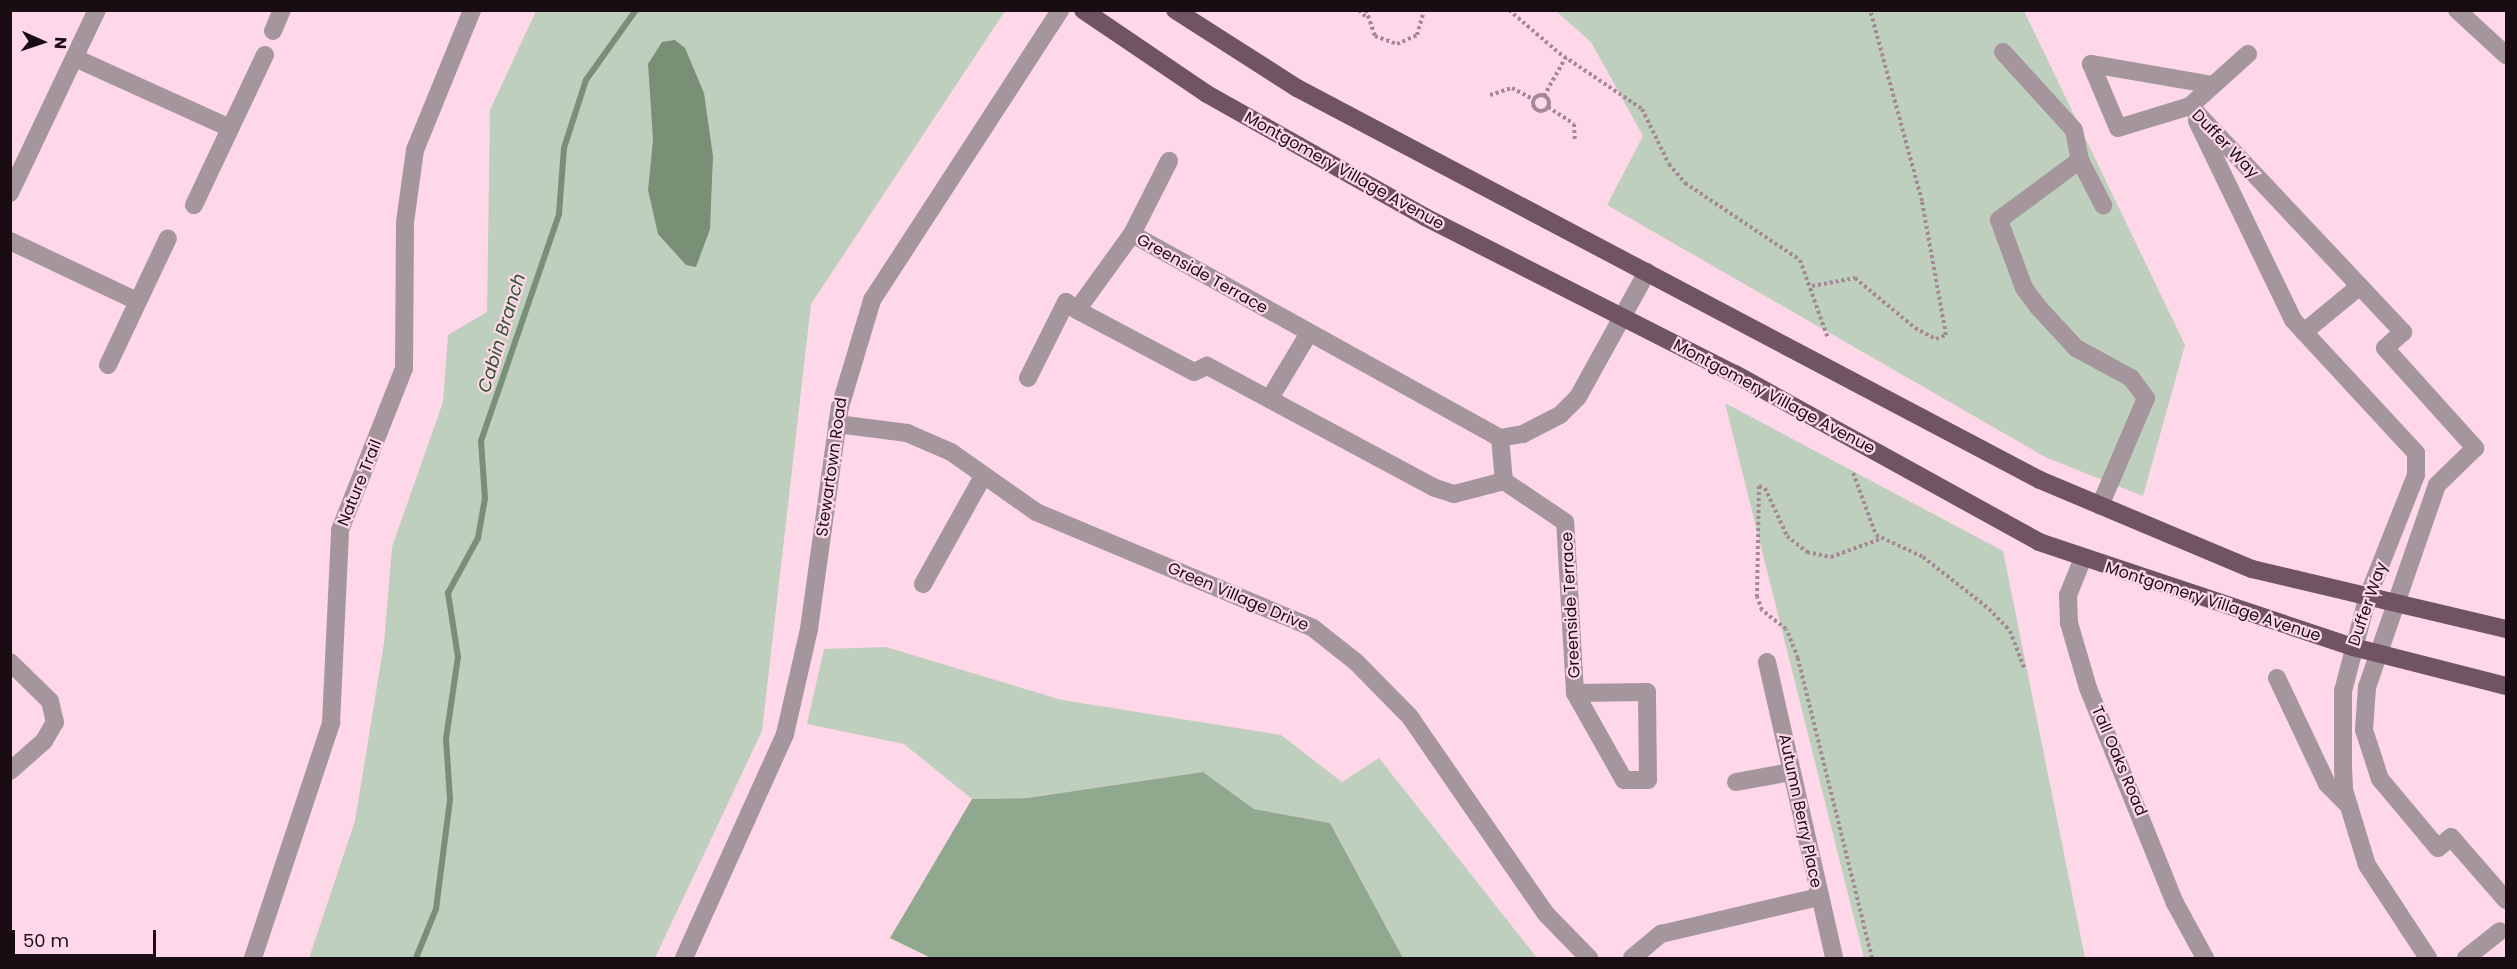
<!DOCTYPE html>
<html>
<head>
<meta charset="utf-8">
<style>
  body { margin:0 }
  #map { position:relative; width:2517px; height:969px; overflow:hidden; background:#fed7e8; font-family:Poppins,sans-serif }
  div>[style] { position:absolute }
  .green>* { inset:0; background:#bfcfbe }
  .forest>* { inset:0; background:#90a98e }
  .water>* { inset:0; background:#799077 }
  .stream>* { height:6px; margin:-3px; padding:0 3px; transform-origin:3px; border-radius:3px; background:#799077 }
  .path>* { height:4px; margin-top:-2px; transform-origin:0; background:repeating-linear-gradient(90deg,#a48895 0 3px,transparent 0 6px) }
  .path>.ring { margin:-2px; padding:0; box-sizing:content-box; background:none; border:4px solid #a48895; border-radius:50% }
  .minor>* { height:18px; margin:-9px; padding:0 9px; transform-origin:9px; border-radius:9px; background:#a5959c }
  .major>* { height:18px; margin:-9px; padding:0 9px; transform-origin:9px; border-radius:9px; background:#705461 }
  span { translate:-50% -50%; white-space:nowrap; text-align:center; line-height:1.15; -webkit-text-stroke:4.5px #fed7e8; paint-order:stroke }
  .street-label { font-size:16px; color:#190d13 }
  .water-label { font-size:18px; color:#2d522c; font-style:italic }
  .frame { position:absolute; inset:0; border:12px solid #190d13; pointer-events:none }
  .north { position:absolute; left:12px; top:12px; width:60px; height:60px; -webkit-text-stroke:4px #fed7e8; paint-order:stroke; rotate:93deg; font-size:16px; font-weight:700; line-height:24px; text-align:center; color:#190d13 }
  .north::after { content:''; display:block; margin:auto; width:21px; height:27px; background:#190d13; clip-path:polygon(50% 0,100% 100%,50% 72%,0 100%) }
  .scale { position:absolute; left:12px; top:930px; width:144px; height:27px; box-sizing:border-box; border:3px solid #190d13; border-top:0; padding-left:8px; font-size:18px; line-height:21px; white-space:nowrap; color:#190d13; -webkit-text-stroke:4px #fed7e8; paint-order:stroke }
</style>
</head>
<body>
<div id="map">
  <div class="green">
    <div style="clip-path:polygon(536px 11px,1005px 11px,811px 304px,762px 731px,655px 958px,309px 958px,355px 821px,384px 643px,392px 547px,443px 402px,448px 335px,487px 312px,490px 110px)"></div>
    <div style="clip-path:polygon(1556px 11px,2024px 11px,2185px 345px,2143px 496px,2047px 458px,1607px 205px,1643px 136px,1591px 42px)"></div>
    <div style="clip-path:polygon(1725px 403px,2003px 551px,2085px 958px,1864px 958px)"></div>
    <div style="clip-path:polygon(886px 647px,1062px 700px,1281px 735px,1342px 782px,1379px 758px,1537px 958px,1403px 958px,1330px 823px,1254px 809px,1203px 772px,1027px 798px,972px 799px,904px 744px,807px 724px,824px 649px)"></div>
  </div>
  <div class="forest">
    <div style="clip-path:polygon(1203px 772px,1254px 809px,1330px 823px,1403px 958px,931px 958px,890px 938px,972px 799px,1027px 798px)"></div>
  </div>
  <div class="water">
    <div style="clip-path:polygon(675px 40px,685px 48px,704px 93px,713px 156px,710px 229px,696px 267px,686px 265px,658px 234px,648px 190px,653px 140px,648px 64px,662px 42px)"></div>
  </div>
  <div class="stream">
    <div style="left:416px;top:958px;width:53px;rotate:-67.8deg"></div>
    <div style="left:436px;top:909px;width:111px;rotate:-82.7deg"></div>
    <div style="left:450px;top:799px;width:60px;rotate:-93.8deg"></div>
    <div style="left:446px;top:739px;width:83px;rotate:-81.7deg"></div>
    <div style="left:458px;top:657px;width:65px;rotate:-98.9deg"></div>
    <div style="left:448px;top:593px;width:63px;rotate:-61.4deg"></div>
    <div style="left:478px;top:538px;width:40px;rotate:-80deg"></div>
    <div style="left:485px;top:499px;width:58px;rotate:-93.9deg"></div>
    <div style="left:481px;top:441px;width:240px;rotate:-71deg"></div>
    <div style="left:559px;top:214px;width:66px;rotate:-85.7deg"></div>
    <div style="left:564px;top:148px;width:71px;rotate:-72.1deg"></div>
    <div style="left:586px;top:80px;width:86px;rotate:-54.5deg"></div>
  </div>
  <div class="path">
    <div style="left:1359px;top:10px;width:10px;rotate:45deg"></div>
    <div style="left:1366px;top:10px;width:28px;rotate:71deg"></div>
    <div style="left:1375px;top:36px;width:23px;rotate:20deg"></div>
    <div style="left:1397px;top:44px;width:22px;rotate:-24deg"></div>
    <div style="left:1417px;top:35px;width:26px;rotate:-74deg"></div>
    <div style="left:1509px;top:10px;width:66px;rotate:40.7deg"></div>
    <div style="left:1559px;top:53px;width:100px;rotate:34deg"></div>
    <div style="left:1642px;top:109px;width:61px;rotate:63.9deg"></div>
    <div style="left:1669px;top:164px;width:25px;rotate:50deg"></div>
    <div style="left:1685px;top:183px;width:138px;rotate:33.8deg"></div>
    <div style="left:1800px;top:260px;width:81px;rotate:70.4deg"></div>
    <div class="ring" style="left:1533px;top:95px;width:12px;height:12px"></div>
    <div style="left:1490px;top:95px;width:23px;rotate:-18deg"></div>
    <div style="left:1512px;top:88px;width:24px;rotate:28deg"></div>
    <div style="left:1544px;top:96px;width:45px;rotate:-60.6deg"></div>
    <div style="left:1548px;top:107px;width:31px;rotate:33deg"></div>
    <div style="left:1574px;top:124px;width:17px;rotate:87deg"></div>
    <div style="left:1812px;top:286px;width:44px;rotate:-10.5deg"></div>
    <div style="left:1855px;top:278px;width:78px;rotate:39.8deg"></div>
    <div style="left:1915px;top:328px;width:24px;rotate:28deg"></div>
    <div style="left:1936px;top:339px;width:11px;rotate:-22deg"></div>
    <div style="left:1946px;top:335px;width:136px;rotate:-100.2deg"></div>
    <div style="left:1922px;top:201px;width:198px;rotate:-105.2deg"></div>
    <div style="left:1853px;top:473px;width:66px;rotate:69.6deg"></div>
    <div style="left:1876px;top:535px;width:52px;rotate:25.1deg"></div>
    <div style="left:1923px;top:557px;width:84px;rotate:38.2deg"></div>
    <div style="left:1989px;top:609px;width:30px;rotate:46deg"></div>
    <div style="left:2010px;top:631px;width:39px;rotate:69deg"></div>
    <div style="left:1872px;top:958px;width:309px;rotate:-103.9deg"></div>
    <div style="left:1798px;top:658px;width:31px;rotate:-112deg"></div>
    <div style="left:1786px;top:629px;width:31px;rotate:-142deg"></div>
    <div style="left:1762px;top:610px;width:14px;rotate:-111deg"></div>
    <div style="left:1757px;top:597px;width:111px;rotate:-89deg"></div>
    <div style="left:1759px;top:486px;width:6px;rotate:18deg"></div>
    <div style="left:1765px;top:488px;width:53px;rotate:65.4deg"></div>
    <div style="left:1787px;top:536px;width:26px;rotate:39deg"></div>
    <div style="left:1807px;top:552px;width:25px;rotate:12deg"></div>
    <div style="left:1831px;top:557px;width:52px;rotate:-20.2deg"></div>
  </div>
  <div class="minor">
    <div style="left:2457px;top:10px;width:67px;rotate:42.6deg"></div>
    <div style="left:273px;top:31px;width:23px;rotate:-67deg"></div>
    <div style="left:2003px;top:52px;width:105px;rotate:47.7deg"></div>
    <div style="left:2074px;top:130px;width:31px;rotate:79deg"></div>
    <div style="left:2080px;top:160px;width:51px;rotate:62.9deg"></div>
    <div style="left:75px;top:58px;width:170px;rotate:24.3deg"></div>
    <div style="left:2213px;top:85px;width:124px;rotate:-170.2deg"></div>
    <div style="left:2091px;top:64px;width:69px;rotate:67.1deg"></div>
    <div style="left:2118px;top:128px;width:75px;rotate:-17deg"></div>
    <div style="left:2190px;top:106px;width:78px;rotate:-41.9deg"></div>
    <div style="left:2190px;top:106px;width:311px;rotate:46.7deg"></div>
    <div style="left:2403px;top:332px;width:24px;rotate:138deg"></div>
    <div style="left:2385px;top:348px;width:135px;rotate:48deg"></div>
    <div style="left:2475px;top:448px;width:53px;rotate:135.8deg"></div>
    <div style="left:2437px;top:485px;width:214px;rotate:109.1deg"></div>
    <div style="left:2367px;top:687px;width:43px;rotate:94deg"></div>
    <div style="left:2364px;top:730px;width:52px;rotate:71.9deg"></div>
    <div style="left:2380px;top:779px;width:90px;rotate:50deg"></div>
    <div style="left:2438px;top:848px;width:17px;rotate:-40deg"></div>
    <div style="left:2451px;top:837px;width:84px;rotate:48.9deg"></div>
    <div style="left:2197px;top:121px;width:221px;rotate:64.2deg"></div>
    <div style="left:2293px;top:320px;width:181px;rotate:47.2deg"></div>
    <div style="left:2416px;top:453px;width:22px;rotate:90deg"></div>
    <div style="left:2416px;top:475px;width:133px;rotate:111.6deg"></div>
    <div style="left:2367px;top:599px;width:95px;rotate:104.6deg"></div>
    <div style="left:2343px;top:691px;width:77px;rotate:90deg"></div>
    <div style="left:2343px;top:768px;width:22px;rotate:87deg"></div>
    <div style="left:2344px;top:790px;width:78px;rotate:73deg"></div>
    <div style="left:2367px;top:865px;width:111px;rotate:56.7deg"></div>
    <div style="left:2080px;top:160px;width:101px;rotate:143.5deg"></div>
    <div style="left:1999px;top:220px;width:72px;rotate:69.8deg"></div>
    <div style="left:2024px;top:288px;width:25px;rotate:53deg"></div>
    <div style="left:2039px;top:308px;width:54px;rotate:47.2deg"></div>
    <div style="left:2076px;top:348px;width:63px;rotate:28.6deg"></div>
    <div style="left:2131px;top:378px;width:25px;rotate:53deg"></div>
    <div style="left:2146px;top:398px;width:117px;rotate:113.1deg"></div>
    <div style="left:10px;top:193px;width:203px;rotate:-64.6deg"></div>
    <div style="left:194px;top:205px;width:166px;rotate:-64.7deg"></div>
    <div style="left:1132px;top:234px;width:82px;rotate:-63.1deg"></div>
    <div style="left:10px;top:241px;width:140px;rotate:25.3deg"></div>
    <div style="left:2304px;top:332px;width:72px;rotate:-39.4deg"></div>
    <div style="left:108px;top:365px;width:140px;rotate:-64.7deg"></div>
    <div style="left:1028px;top:378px;width:85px;rotate:-63.4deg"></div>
    <div style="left:1066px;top:302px;width:14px;rotate:36deg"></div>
    <div style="left:1270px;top:398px;width:76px;rotate:-59deg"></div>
    <div style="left:837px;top:424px;width:71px;rotate:7.3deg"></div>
    <div style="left:907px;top:433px;width:48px;rotate:23.4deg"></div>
    <div style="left:951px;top:452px;width:104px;rotate:35.2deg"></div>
    <div style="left:1036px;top:512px;width:300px;rotate:22.7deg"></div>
    <div style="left:1313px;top:628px;width:55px;rotate:38.3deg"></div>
    <div style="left:1356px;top:662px;width:77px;rotate:45.5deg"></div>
    <div style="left:1410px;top:717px;width:239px;rotate:55.4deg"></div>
    <div style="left:1546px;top:914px;width:62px;rotate:45.7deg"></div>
    <div style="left:1500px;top:438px;width:43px;rotate:84.7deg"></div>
    <div style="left:2083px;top:558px;width:40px;rotate:112deg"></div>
    <div style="left:2068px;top:595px;width:28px;rotate:88deg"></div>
    <div style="left:2069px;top:623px;width:68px;rotate:73.7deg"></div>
    <div style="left:2088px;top:688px;width:232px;rotate:68deg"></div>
    <div style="left:2175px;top:903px;width:63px;rotate:61.4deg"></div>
    <div style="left:923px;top:584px;width:121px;rotate:-60.9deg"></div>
    <div style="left:10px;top:662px;width:56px;rotate:44.3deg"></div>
    <div style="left:50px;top:701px;width:22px;rotate:77deg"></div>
    <div style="left:55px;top:722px;width:22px;rotate:120deg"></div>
    <div style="left:44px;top:741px;width:45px;rotate:138.6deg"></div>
    <div style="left:1767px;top:662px;width:303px;rotate:77.2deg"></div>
    <div style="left:2277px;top:678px;width:117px;rotate:64.7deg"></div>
    <div style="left:2327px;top:784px;width:31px;rotate:45deg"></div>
    <div style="left:1575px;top:693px;width:100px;rotate:60.6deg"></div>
    <div style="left:1624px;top:780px;width:24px"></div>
    <div style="left:1648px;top:780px;width:88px;rotate:-90.7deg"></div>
    <div style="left:1647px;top:692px;width:72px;rotate:179.2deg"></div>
    <div style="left:1575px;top:693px;width:171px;rotate:-93.3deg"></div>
    <div style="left:1565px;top:522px;width:73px;rotate:-146.1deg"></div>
    <div style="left:1504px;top:481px;width:52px;rotate:165.4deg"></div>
    <div style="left:1454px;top:494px;width:20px;rotate:-162deg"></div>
    <div style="left:1435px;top:488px;width:259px;rotate:-151.8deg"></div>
    <div style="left:1207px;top:366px;width:14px;rotate:155deg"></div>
    <div style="left:1194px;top:372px;width:132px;rotate:-152.1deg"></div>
    <div style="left:1077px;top:310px;width:94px;rotate:-54.1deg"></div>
    <div style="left:1132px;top:234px;width:421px;rotate:29deg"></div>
    <div style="left:1500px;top:438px;width:23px;rotate:-10deg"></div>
    <div style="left:1523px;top:434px;width:42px;rotate:-27.2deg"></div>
    <div style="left:1560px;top:415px;width:25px;rotate:-45deg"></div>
    <div style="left:1578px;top:397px;width:143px;rotate:-61.1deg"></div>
    <div style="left:1736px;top:782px;width:56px;rotate:-10.3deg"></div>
    <div style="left:253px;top:958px;width:248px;rotate:-71.6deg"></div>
    <div style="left:331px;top:723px;width:193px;rotate:-87.3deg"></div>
    <div style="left:340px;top:530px;width:174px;rotate:-68.4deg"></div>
    <div style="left:404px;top:368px;width:146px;rotate:-89.6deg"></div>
    <div style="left:405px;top:222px;width:73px;rotate:-82.1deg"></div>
    <div style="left:415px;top:150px;width:151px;rotate:-67.8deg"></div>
    <div style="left:684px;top:958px;width:246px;rotate:-65.7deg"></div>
    <div style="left:785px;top:734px;width:108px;rotate:-77.1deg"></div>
    <div style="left:809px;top:629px;width:224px;rotate:-82.1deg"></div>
    <div style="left:840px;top:407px;width:112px;rotate:-73.3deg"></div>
    <div style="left:872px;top:300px;width:346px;rotate:-57deg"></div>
    <div style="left:1632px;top:958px;width:38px;rotate:-40deg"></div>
    <div style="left:1661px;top:934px;width:162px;rotate:-13.2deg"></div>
    <div style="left:2466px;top:958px;width:43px;rotate:-38.5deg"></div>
  </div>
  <div class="major">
    <div style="left:1083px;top:10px;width:150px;rotate:34.1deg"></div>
    <div style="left:1207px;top:94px;width:250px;rotate:29.4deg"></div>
    <div style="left:1425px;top:217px;width:347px;rotate:26.9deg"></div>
    <div style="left:1735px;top:374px;width:347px;rotate:28.9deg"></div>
    <div style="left:2039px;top:542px;width:331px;rotate:18.5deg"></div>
    <div style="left:2353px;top:647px;width:158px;rotate:14.3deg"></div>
    <div style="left:1175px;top:10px;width:145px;rotate:32.6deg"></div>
    <div style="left:1297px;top:88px;width:840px;rotate:27.82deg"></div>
    <div style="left:2040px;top:480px;width:230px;rotate:22.8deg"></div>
    <div style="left:2252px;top:569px;width:261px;rotate:13.3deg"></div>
  </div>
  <div class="street-label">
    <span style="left:2225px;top:144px;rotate:46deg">Duffer Way</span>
    <span style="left:1344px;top:171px;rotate:29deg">Montgomery Village Avenue</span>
    <span style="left:1202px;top:274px;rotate:29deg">Greenside Terrace</span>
    <span style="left:1774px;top:397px;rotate:28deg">Montgomery Village Avenue</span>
    <span style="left:832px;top:467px;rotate:-82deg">Stewartown Road</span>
    <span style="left:360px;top:483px;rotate:-68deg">Nature Trail</span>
    <span style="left:1238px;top:597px;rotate:23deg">Green Village Drive</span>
    <span style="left:2213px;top:602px;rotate:18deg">Montgomery Village Avenue</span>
    <span style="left:2368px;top:604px;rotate:-71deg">Duffer Way</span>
    <span style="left:1571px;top:605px;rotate:-93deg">Greenside Terrace</span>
    <span style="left:2119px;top:761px;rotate:67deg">Tall Oaks Road</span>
    <span style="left:1800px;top:811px;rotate:78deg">Autumn Berry Place</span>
  </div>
  <div class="water-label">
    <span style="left:502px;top:333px;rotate:-73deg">Cabin Branch</span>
  </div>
  <div class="frame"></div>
  <div class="north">N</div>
  <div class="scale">50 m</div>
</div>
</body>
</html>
